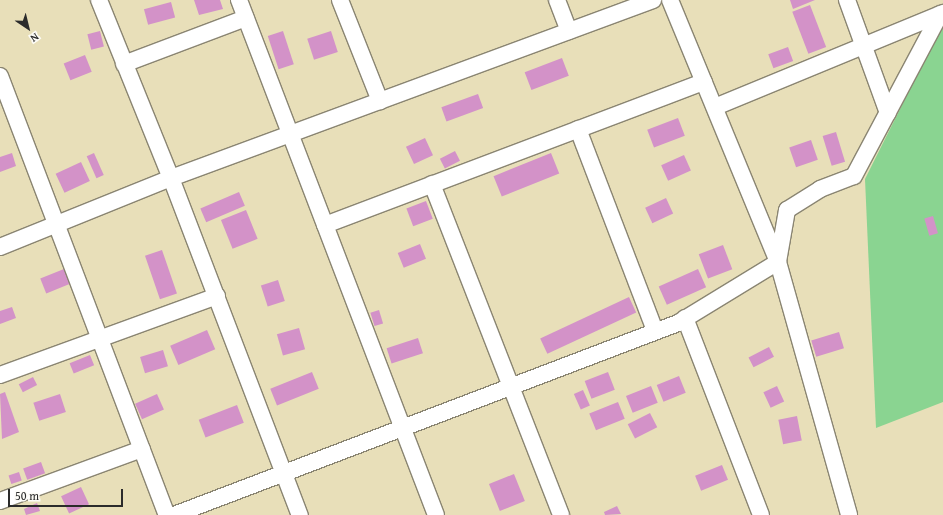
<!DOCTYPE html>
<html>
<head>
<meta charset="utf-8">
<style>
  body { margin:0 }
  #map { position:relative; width:943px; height:515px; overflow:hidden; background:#e8dfb9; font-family:"Gentium Book Plus",serif }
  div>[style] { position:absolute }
  .green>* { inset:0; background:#8ad491 }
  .building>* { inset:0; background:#d392c8; transform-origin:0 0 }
  .roads { filter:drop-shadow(1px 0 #8a8572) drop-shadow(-1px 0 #8a8572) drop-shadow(0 1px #8a8572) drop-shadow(0 -1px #8a8572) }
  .minor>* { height:16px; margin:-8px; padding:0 8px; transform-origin:8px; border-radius:8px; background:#fff }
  span { translate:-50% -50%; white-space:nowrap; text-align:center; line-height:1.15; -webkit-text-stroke:4px #fdfcf7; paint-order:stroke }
  .north { position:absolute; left:8px; top:8px; width:40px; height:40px; -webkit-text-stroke:3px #fdfcf7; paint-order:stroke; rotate:145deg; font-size:11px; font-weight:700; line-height:16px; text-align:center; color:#2b2b2b }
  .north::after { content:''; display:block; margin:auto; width:14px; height:18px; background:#2b2b2b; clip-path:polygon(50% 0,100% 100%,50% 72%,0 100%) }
  .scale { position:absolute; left:8px; top:489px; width:115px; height:18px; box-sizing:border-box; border:2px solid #2b2b2b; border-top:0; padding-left:5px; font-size:12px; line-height:14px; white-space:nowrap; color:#2b2b2b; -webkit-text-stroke:3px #fdfcf7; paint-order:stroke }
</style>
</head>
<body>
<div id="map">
  <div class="green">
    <div style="clip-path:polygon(943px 23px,943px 402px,876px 428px,865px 179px)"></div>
  </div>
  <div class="building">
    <div style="clip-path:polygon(194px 0,220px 0,223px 9px,199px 15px)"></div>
    <div style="clip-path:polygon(790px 0,815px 0,793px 9px)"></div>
    <div style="left:171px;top:2px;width:16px;height:28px;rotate:75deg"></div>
    <div style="left:810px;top:5px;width:45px;height:19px;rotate:69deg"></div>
    <div style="left:100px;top:31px;width:16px;height:13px;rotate:76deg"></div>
    <div style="left:283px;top:31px;width:35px;height:16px;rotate:72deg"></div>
    <div style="left:331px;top:31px;width:22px;height:25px;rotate:72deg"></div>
    <div style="left:788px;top:47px;width:15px;height:21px;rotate:70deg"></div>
    <div style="left:85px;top:55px;width:18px;height:23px;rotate:68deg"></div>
    <div style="left:562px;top:58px;width:19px;height:40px;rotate:69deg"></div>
    <div style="left:478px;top:94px;width:15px;height:39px;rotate:70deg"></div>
    <div style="left:678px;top:118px;width:19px;height:33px;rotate:69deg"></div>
    <div style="left:836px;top:132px;width:31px;height:14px;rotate:73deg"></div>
    <div style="left:425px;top:138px;width:19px;height:21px;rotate:65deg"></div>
    <div style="left:811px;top:140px;width:21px;height:23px;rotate:71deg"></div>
    <div style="left:455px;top:151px;width:11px;height:17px;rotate:63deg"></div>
    <div style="clip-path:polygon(12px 153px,16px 166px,0 172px,0 157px)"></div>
    <div style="left:94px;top:153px;width:24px;height:8px;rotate:66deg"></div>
    <div style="left:551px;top:153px;width:22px;height:62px;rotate:68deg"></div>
    <div style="left:684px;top:155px;width:17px;height:25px;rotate:66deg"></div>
    <div style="left:81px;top:162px;width:21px;height:28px;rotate:65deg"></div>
    <div style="left:239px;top:192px;width:15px;height:42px;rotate:67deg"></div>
    <div style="left:666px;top:198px;width:17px;height:23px;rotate:65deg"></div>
    <div style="left:426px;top:201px;width:19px;height:21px;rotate:69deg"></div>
    <div style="left:246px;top:210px;width:31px;height:27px;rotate:68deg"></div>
    <div style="left:933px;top:216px;width:18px;height:9px;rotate:74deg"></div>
    <div style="left:420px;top:244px;width:16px;height:24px;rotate:68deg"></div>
    <div style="left:723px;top:245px;width:26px;height:26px;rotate:69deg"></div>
    <div style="left:162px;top:250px;width:46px;height:18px;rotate:71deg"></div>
    <div style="left:69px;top:267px;width:16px;height:31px;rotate:68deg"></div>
    <div style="left:698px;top:269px;width:20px;height:43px;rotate:66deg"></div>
    <div style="left:278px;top:280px;width:22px;height:18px;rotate:72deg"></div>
    <div style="left:629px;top:297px;width:17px;height:98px;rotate:65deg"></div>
    <div style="clip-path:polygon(12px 307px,16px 318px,0 324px,0 311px)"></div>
    <div style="left:379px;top:310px;width:14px;height:9px;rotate:73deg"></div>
    <div style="left:299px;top:328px;width:22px;height:23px;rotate:74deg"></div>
    <div style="left:207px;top:330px;width:21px;height:40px;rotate:67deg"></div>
    <div style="left:839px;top:332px;width:17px;height:29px;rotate:73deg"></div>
    <div style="left:418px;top:338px;width:16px;height:33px;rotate:72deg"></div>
    <div style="left:769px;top:347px;width:11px;height:23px;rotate:63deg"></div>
    <div style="left:163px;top:350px;width:17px;height:24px;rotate:73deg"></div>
    <div style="left:90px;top:355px;width:11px;height:22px;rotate:68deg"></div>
    <div style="left:312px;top:372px;width:18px;height:45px;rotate:68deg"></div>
    <div style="left:608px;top:372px;width:19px;height:25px;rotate:69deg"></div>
    <div style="left:679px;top:376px;width:18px;height:24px;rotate:68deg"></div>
    <div style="left:33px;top:377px;width:9px;height:16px;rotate:63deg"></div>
    <div style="left:651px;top:386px;width:18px;height:27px;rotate:68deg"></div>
    <div style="left:777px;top:386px;width:17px;height:15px;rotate:65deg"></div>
    <div style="left:583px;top:390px;width:17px;height:10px;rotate:66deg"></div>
    <div style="clip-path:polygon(5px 392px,19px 432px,2px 439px,0 394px)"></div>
    <div style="left:60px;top:394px;width:19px;height:28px;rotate:72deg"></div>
    <div style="left:157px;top:394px;width:17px;height:24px;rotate:66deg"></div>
    <div style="left:618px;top:402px;width:18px;height:31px;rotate:68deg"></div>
    <div style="left:237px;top:405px;width:19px;height:41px;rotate:69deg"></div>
    <div style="left:650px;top:413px;width:16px;height:25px;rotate:63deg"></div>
    <div style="left:797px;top:416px;width:25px;height:19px;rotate:79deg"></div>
    <div style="left:41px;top:462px;width:12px;height:19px;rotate:70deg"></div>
    <div style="left:722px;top:465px;width:16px;height:29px;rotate:68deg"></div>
    <div style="left:19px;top:472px;width:9px;height:11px;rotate:72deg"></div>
    <div style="left:514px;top:474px;width:29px;height:27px;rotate:68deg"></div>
    <div style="left:81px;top:487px;width:19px;height:22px;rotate:65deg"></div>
    <div style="clip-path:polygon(37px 503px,40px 511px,26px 515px,24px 509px)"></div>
    <div style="clip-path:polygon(617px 506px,621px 514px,605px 515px,604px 512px)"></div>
  </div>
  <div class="roads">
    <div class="minor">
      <div style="left:99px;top:0;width:192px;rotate:68deg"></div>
      <div style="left:171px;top:178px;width:361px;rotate:69.1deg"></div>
      <div style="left:239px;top:0;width:551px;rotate:69.07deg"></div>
      <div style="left:340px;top:0;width:109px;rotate:68.4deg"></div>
      <div style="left:557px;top:0;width:33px;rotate:69deg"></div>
      <div style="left:670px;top:0;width:283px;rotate:67.6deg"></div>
      <div style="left:778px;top:262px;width:263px;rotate:74.3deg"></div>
      <div style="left:847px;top:0;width:120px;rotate:70.1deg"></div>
      <div style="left:124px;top:64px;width:130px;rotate:-20.7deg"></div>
      <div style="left:0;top:76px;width:470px;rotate:69.2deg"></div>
      <div style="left:715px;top:107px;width:247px;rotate:-22.4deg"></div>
      <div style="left:578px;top:129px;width:216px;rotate:69.1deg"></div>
      <div style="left:432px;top:184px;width:355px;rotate:68.7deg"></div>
      <div style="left:325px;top:225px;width:405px;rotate:-20.7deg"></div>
      <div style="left:0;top:247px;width:184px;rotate:-22deg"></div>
      <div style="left:171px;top:178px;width:514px;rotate:-20.27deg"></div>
      <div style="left:685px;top:318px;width:211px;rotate:68.9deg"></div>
      <div style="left:0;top:375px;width:231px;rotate:-20deg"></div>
      <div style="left:0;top:501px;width:151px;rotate:-20.1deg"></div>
      <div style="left:174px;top:515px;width:539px;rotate:-20.85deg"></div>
      <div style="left:678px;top:323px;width:117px;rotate:-31.4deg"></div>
      <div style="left:778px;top:262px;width:53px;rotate:-80.2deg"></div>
      <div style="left:787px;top:210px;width:39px;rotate:-32deg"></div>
      <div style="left:820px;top:189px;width:36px;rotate:-21deg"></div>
      <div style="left:854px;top:176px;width:183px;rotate:-62deg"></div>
    </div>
  </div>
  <div class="north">N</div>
  <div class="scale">50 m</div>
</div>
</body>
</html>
